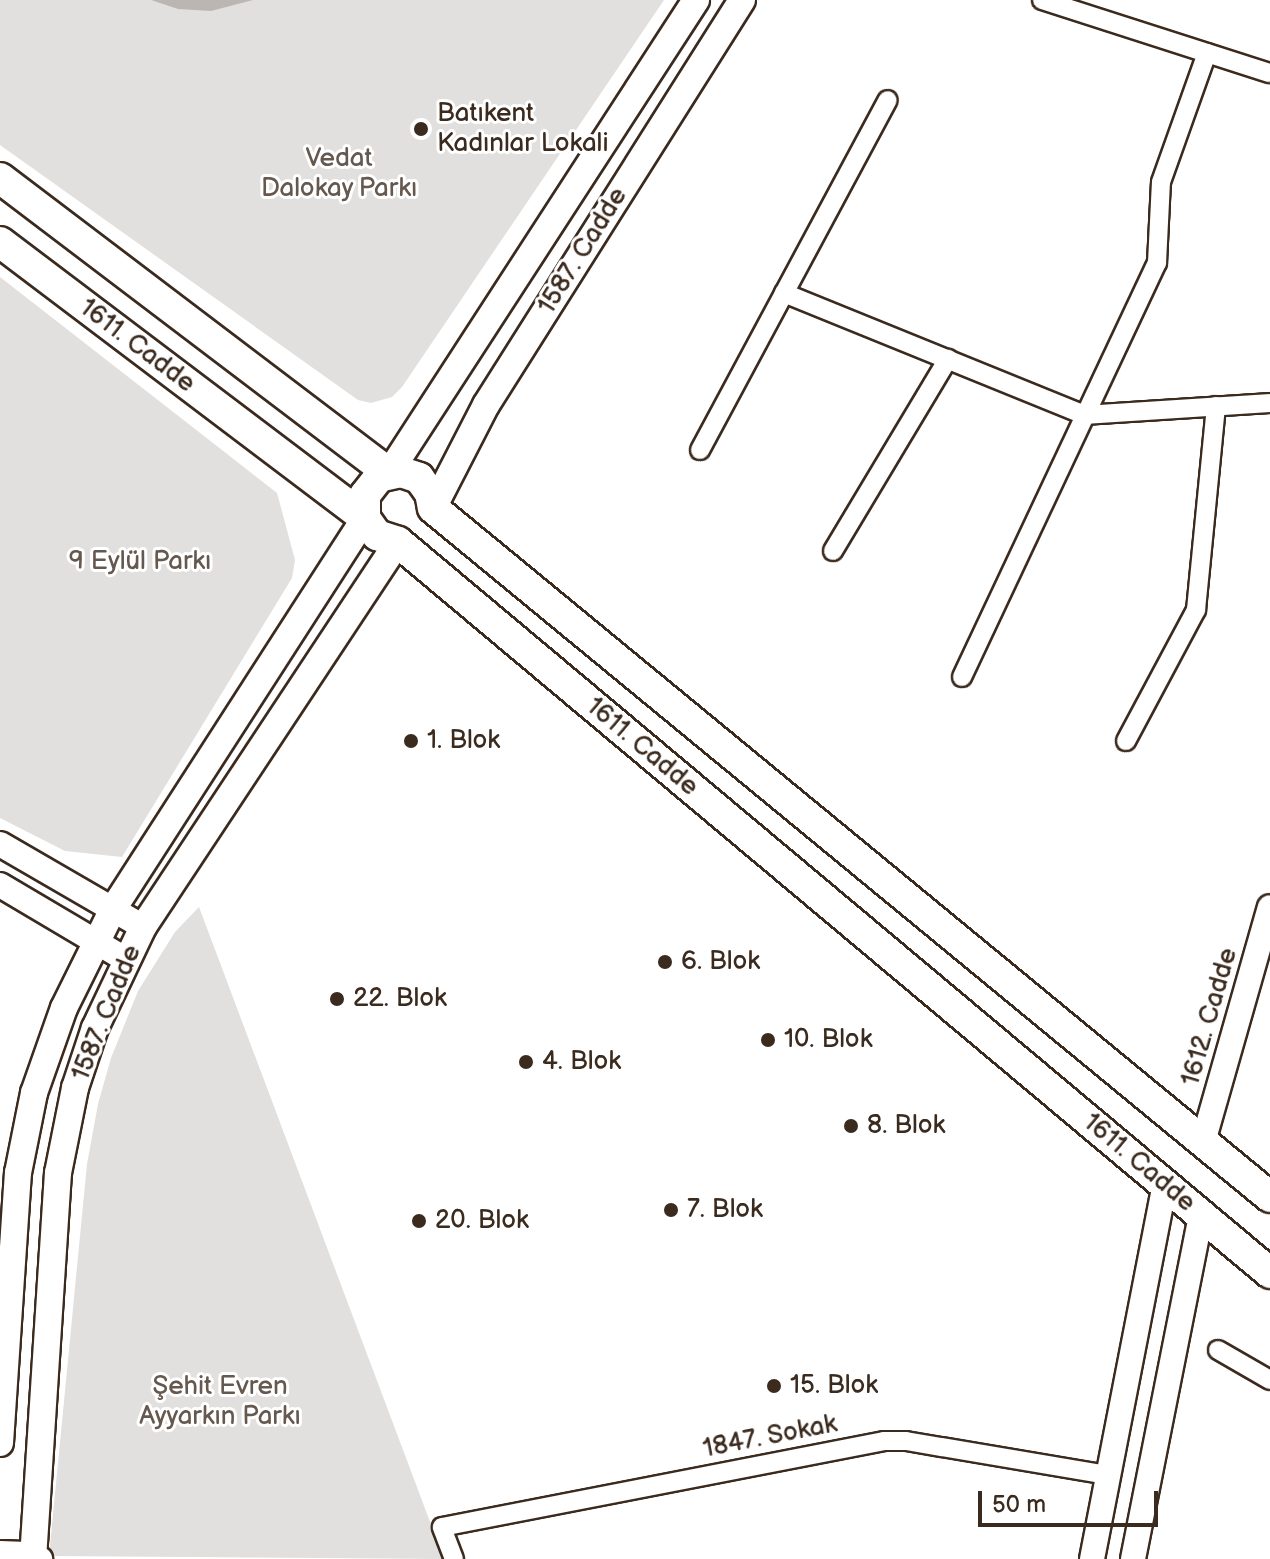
<!DOCTYPE html>
<html>
<head>
<meta charset="utf-8">
<style>
  body { margin:0 }
  #map { position:relative; width:1270px; height:1559px; overflow:hidden; background:#fff; font-family:"Balsamiq Sans",sans-serif }
  div>[style] { position:absolute }
  .green>* { inset:0; background:#e2e0de }
  .water>* { inset:0; background:#bcb6b3 }
  .roads { filter:drop-shadow(2px 0 #3b2a1e) drop-shadow(-2px 0 #3b2a1e) drop-shadow(0 2px #3b2a1e) drop-shadow(0 -2px #3b2a1e) }
  .minor>* { height:18px; margin:-9px; padding:0 9px; transform-origin:9px; border-radius:9px; background:#fff }
  .tertiary>* { height:24px; margin:-12px; padding:0 12px; transform-origin:12px; border-radius:12px; background:#fff }
  .secondary>* { height:26px; margin:-13px; padding:0 13px; transform-origin:13px; border-radius:13px; background:#fff }
  .primary>* { height:30px; margin:-15px; padding:0 15px; transform-origin:15px; border-radius:15px; background:#fff }
  .dots>* { width:22px; height:22px; translate:-50% -50%; box-sizing:border-box; border:4px solid #fff; border-radius:50% }
  span { translate:-50% -50%; white-space:nowrap; text-align:center; line-height:1.15; -webkit-text-stroke:6px #fff; paint-order:stroke }
  .poi-label { font-size:26px; color:#3b2a1e }
  .left { translate:0 -50%; text-align:left }
  .park-label { font-size:26px; color:#65584e }
  .street-label { font-size:26px; color:#3b2a1e }
  .scale { position:absolute; left:978px; top:1491px; width:180px; height:36px; box-sizing:border-box; border:4px solid #3b2a1e; border-top:0; padding-left:10px; font-size:24px; line-height:28px; white-space:nowrap; color:#3b2a1e; -webkit-text-stroke:6px #fff; paint-order:stroke }
</style>
</head>
<body>
<div id="map">
  <div class="green">
    <div style="clip-path:polygon(0 0,664px 0,402px 387px,392px 397px,371px 403px,358px 400px,0 145px)"></div>
    <div style="clip-path:polygon(0 277px,277px 493px,295px 560px,292px 578px,122px 857px,65px 851px,0 818px)"></div>
    <div style="clip-path:polygon(199px 907px,444px 1559px,49px 1556px,87px 1164px,98px 1104px,111px 1058px,138px 991px,175px 932px)"></div>
  </div>
  <div class="water">
    <div style="clip-path:polygon(151px 0,253px 0,211px 11px,178px 9px)"></div>
  </div>
  <div class="roads">
    <div class="minor">
      <div style="left:1042px;top:0;width:239px;rotate:17.8deg"></div>
      <div style="left:784px;top:293px;width:325px;rotate:22.1deg"></div>
      <div style="left:1085px;top:415px;width:185px;rotate:-3.7deg"></div>
      <div style="left:700px;top:450px;width:397px;rotate:-61.8deg"></div>
      <div style="left:833px;top:551px;width:224px;rotate:-59.1deg"></div>
      <div style="left:962px;top:677px;width:458px;rotate:-64.8deg"></div>
      <div style="left:1157px;top:263px;width:81px;rotate:-87.2deg"></div>
      <div style="left:1161px;top:182px;width:137px;rotate:-70.4deg"></div>
      <div style="left:1126px;top:741px;width:149px;rotate:-61.9deg"></div>
      <div style="left:1196px;top:610px;width:205px;rotate:-84.4deg"></div>
      <div style="left:1218px;top:1350px;width:60px;rotate:30deg"></div>
      <div style="left:454px;top:1559px;width:34px;rotate:-111deg"></div>
      <div style="left:442px;top:1527px;width:450px;rotate:-11deg"></div>
      <div style="left:884px;top:1441px;width:22px"></div>
      <div style="left:906px;top:1441px;width:205px;rotate:9.6deg"></div>
    </div>
    <div class="tertiary">
      <div style="left:0;top:844px;width:165px;rotate:30.1deg"></div>
      <div style="left:0;top:885px;width:145px;rotate:30.6deg"></div>
      <div style="left:1203px;top:1142px;width:244px;rotate:-74.1deg"></div>
      <div style="left:0;top:1553px;width:33px;rotate:2deg"></div>
      <div style="left:33px;top:1554px;width:9px;rotate:36deg"></div>
      <div style="left:1092px;top:1559px;width:381px;rotate:-79deg"></div>
      <div style="left:1133px;top:1559px;width:351px;rotate:-78.8deg"></div>
    </div>
    <div class="secondary">
      <div style="left:389px;top:473px;width:564px;rotate:-57.01deg"></div>
      <div style="left:433px;top:508px;width:116px;rotate:-62.8deg"></div>
      <div style="left:486px;top:405px;width:479px;rotate:-57.7deg"></div>
      <div style="left:0;top:1443px;width:271px;rotate:-86.2deg"></div>
      <div style="left:18px;top:1173px;width:82px;rotate:-78.7deg"></div>
      <div style="left:34px;top:1093px;width:90px;rotate:-70.6deg"></div>
      <div style="left:64px;top:1008px;width:110px;rotate:-63.7deg"></div>
      <div style="left:113px;top:909px;width:465px;rotate:-57.2deg"></div>
      <div style="left:33px;top:1559px;width:387px;rotate:-86.3deg"></div>
      <div style="left:58px;top:1173px;width:87px;rotate:-78.7deg"></div>
      <div style="left:75px;top:1088px;width:63px;rotate:-71.6deg"></div>
      <div style="left:95px;top:1028px;width:112px;rotate:-64.6deg"></div>
      <div style="left:143px;top:927px;width:462px;rotate:-56.5deg"></div>
    </div>
    <div class="primary">
      <div style="left:0;top:178px;width:488px;rotate:37.2deg"></div>
      <div style="left:0;top:242px;width:458px;rotate:37.1deg"></div>
      <div style="left:365px;top:518px;width:21px;rotate:55deg"></div>
      <div style="left:377px;top:535px;width:22px;rotate:18deg"></div>
      <div style="left:398px;top:542px;width:1138px;rotate:39.97deg"></div>
      <div style="left:365px;top:518px;width:23px;rotate:-90deg"></div>
      <div style="left:365px;top:495px;width:23px;rotate:-52deg"></div>
      <div style="left:379px;top:477px;width:23px;rotate:-13deg"></div>
      <div style="left:401px;top:472px;width:19px;rotate:18deg"></div>
      <div style="left:419px;top:478px;width:19px;rotate:54deg"></div>
      <div style="left:430px;top:493px;width:15px;rotate:79deg"></div>
      <div style="left:433px;top:508px;width:1084px;rotate:39.46deg"></div>
    </div>
  </div>
  <div class="dots">
    <div style="left:421px;top:129px;background:#3b2a1e"></div>
    <div style="left:411px;top:741px;background:#3b2a1e"></div>
    <div style="left:665px;top:962px;background:#3b2a1e"></div>
    <div style="left:337px;top:999px;background:#3b2a1e"></div>
    <div style="left:768px;top:1040px;background:#3b2a1e"></div>
    <div style="left:526px;top:1062px;background:#3b2a1e"></div>
    <div style="left:851px;top:1126px;background:#3b2a1e"></div>
    <div style="left:671px;top:1210px;background:#3b2a1e"></div>
    <div style="left:419px;top:1221px;background:#3b2a1e"></div>
    <div style="left:774px;top:1386px;background:#3b2a1e"></div>
  </div>
  <div class="poi-label">
    <span class="left" style="left:437px;top:129px">Batıkent<br>Kadınlar Lokali</span>
    <span class="left" style="left:427px;top:741px">1. Blok</span>
    <span class="left" style="left:681px;top:962px">6. Blok</span>
    <span class="left" style="left:353px;top:999px">22. Blok</span>
    <span class="left" style="left:784px;top:1040px">10. Blok</span>
    <span class="left" style="left:542px;top:1062px">4. Blok</span>
    <span class="left" style="left:867px;top:1126px">8. Blok</span>
    <span class="left" style="left:687px;top:1210px">7. Blok</span>
    <span class="left" style="left:435px;top:1221px">20. Blok</span>
    <span class="left" style="left:790px;top:1386px">15. Blok</span>
  </div>
  <div class="park-label">
    <span style="left:339px;top:174px">Vedat<br>Dalokay Parkı</span>
    <span style="left:140px;top:562px">9 Eylül Parkı</span>
    <span style="left:220px;top:1402px">Şehit Evren<br>Ayyarkın Parkı</span>
  </div>
  <div class="street-label">
    <span style="left:583px;top:251px;rotate:-58deg">1587. Cadde</span>
    <span style="left:137px;top:346px;rotate:37deg">1611. Cadde</span>
    <span style="left:642px;top:747px;rotate:40deg">1611. Cadde</span>
    <span style="left:107px;top:1013px;rotate:-68deg">1587. Cadde</span>
    <span style="left:1210px;top:1017px;rotate:-74deg">1612. Cadde</span>
    <span style="left:1139px;top:1163px;rotate:40deg">1611. Cadde</span>
    <span style="left:770px;top:1437px;rotate:-11deg">1847. Sokak</span>
  </div>
  <div class="scale">50 m</div>
</div>
</body>
</html>
